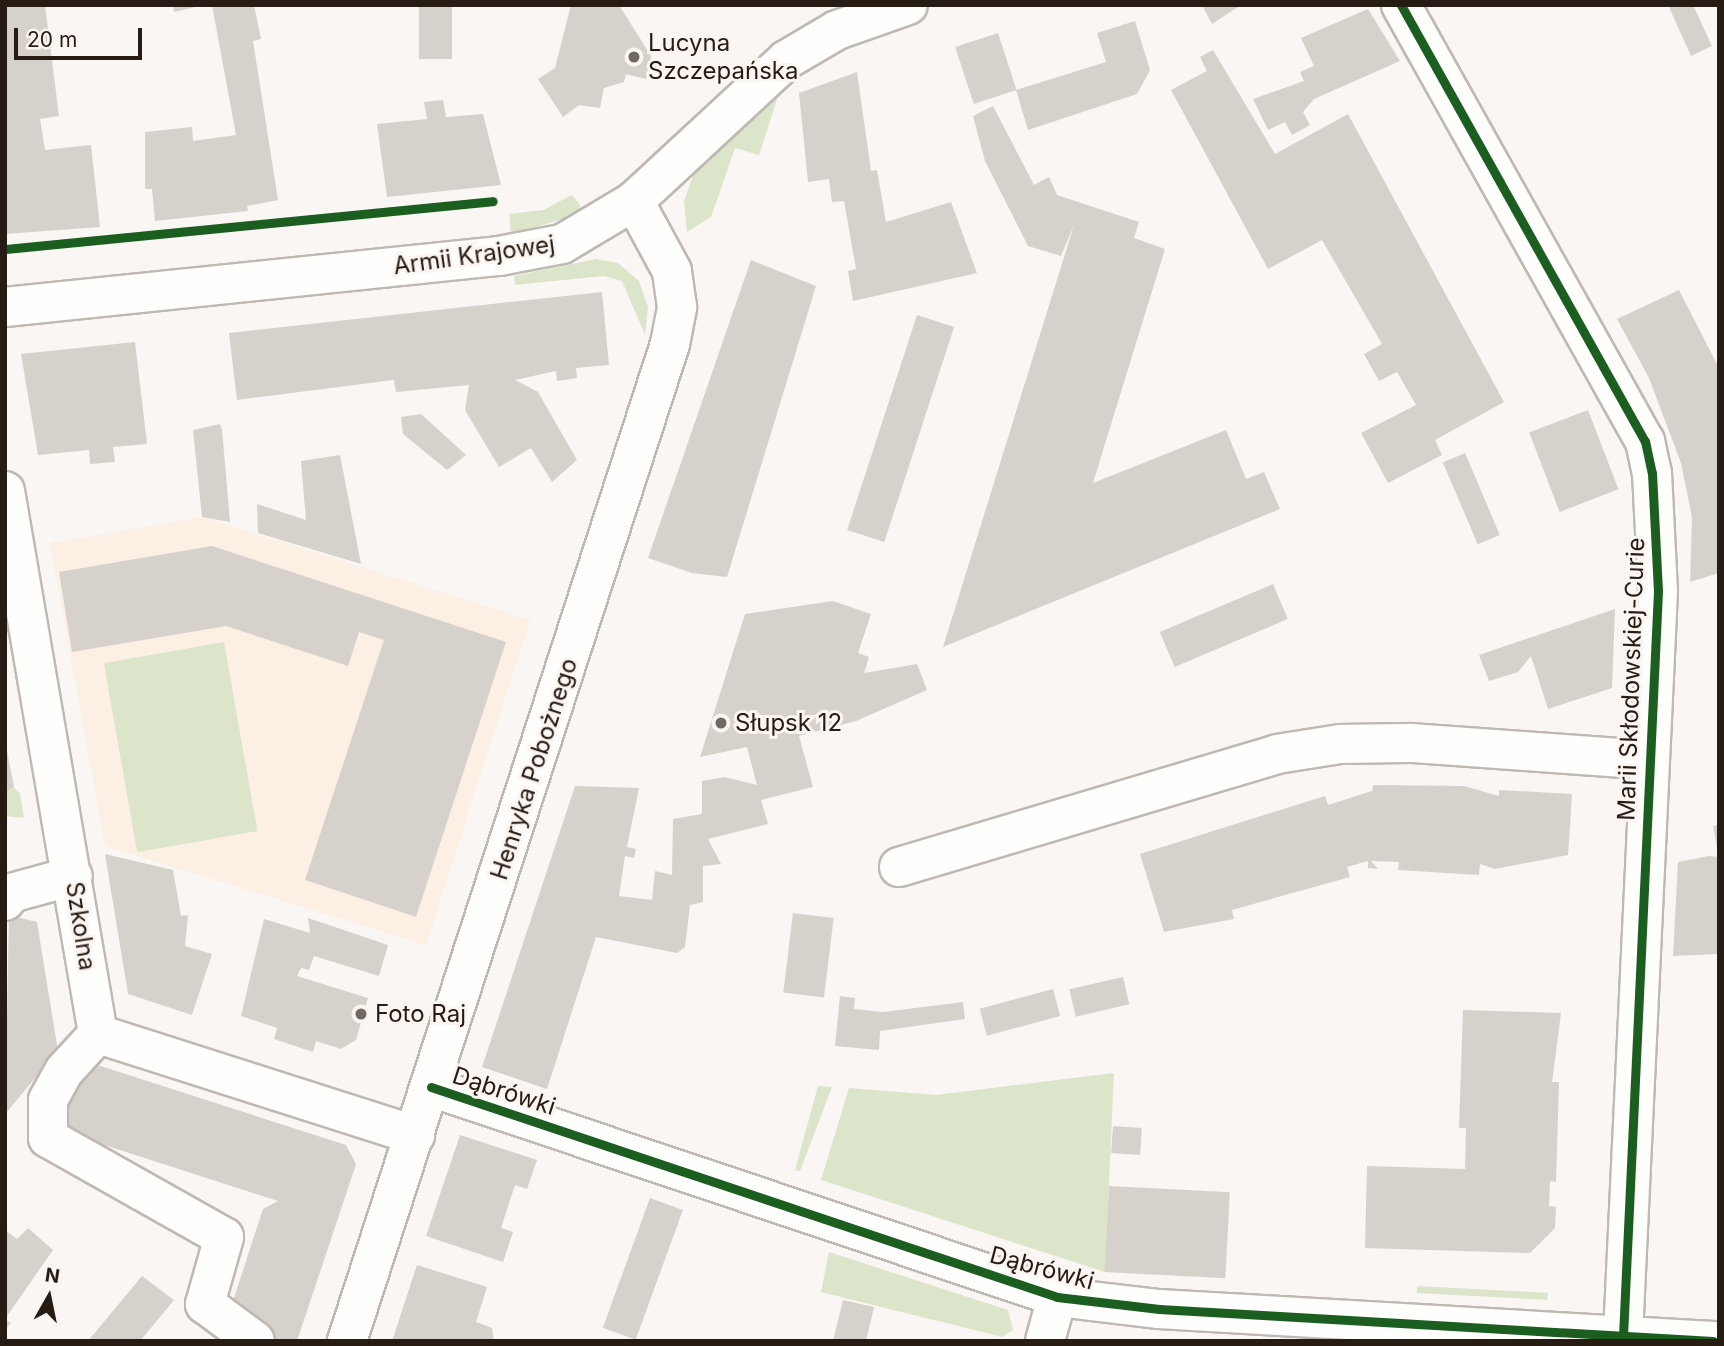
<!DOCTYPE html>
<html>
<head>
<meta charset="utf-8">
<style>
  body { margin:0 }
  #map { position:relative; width:1724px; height:1346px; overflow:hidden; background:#f9f6f3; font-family:Inter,sans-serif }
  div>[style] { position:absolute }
  .built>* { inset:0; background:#fcefe4 }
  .green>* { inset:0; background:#dce5ca; transform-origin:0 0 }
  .building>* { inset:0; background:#d7d1cc; transform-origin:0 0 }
  .roads { filter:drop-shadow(2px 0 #bfb8b3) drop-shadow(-2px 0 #bfb8b3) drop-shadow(0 2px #bfb8b3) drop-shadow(0 -2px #bfb8b3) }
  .minor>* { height:38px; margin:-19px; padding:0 19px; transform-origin:19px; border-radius:19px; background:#fefefd }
  .cycleway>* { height:9px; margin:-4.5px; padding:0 4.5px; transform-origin:4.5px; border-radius:4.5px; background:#1b5e20 }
  .dots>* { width:19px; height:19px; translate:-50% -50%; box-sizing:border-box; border:4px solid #fbf5f1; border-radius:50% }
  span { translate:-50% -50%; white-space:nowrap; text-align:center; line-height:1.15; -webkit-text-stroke:6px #fbf5f1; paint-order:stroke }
  .poi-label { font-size:24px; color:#261c14 }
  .left { translate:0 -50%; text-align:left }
  .street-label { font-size:24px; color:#261c14 }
  .frame { position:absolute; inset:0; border:7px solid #261c14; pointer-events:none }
  .north { position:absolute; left:14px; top:1262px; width:70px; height:70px; -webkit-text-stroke:5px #fbf5f1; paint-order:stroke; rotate:9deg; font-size:19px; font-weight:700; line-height:28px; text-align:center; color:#261c14 }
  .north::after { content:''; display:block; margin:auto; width:24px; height:32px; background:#261c14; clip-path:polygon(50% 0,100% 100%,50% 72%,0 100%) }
  .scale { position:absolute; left:14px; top:28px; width:128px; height:32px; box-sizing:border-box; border:4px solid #261c14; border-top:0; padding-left:9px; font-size:21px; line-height:24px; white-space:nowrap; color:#261c14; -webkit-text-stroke:5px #fbf5f1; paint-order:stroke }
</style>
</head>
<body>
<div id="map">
  <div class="built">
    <div style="clip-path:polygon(202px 517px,530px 620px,426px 945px,105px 846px,50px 543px)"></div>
  </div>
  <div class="green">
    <div style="clip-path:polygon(779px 93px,759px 155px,735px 148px,711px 217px,687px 232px,684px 201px,694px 173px)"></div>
    <div style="clip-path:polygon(572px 195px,580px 205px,577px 215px,511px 234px,509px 214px,543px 210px)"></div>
    <div style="clip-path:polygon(596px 259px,618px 263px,639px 281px,648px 307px,645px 335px,622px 281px,604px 276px,515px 285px,514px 276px)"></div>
    <div style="left:224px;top:642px;width:192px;height:122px;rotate:80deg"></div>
    <div style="clip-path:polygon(14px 787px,20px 794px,24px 818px,5px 816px,5px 792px)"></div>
    <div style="clip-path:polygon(1114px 1073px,1105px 1272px,821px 1180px,849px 1088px,936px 1095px)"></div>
    <div style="clip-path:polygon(818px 1086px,832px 1087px,800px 1171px,795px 1170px)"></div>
    <div style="clip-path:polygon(829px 1252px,1008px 1310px,1013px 1330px,1002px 1337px,821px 1292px)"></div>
    <div style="left:1417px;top:1286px;width:131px;height:7px;rotate:3deg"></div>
  </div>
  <div class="building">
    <div style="clip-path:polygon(5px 5px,45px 5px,59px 116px,40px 119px,45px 150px,91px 145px,100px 227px,5px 234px)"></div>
    <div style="clip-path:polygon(173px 5px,195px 5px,195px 7px,174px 12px)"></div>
    <div style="clip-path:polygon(212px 5px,254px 5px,261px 39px,253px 41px,278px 200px,247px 206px,248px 211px,155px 221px,152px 189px,145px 189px,145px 132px,192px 127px,193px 141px,236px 135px)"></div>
    <div style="left:419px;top:5px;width:33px;height:54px"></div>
    <div style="clip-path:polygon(571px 5px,619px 5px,651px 56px,646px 79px,626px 74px,624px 82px,604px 88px,600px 108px,579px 105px,563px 117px,538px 79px,555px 68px)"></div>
    <div style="clip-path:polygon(1202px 5px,1241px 5px,1212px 24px)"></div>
    <div style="clip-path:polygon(1668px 5px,1693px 5px,1712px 46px,1691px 56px)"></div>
    <div style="clip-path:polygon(1368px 9px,1400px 61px,1314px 99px,1303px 112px,1310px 125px,1292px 135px,1285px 122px,1268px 130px,1253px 99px,1304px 81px,1300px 72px,1314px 66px,1301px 38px)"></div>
    <div style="clip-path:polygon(1135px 21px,1150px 70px,1137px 94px,1028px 130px,1016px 90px,1106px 62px,1097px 33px)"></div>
    <div style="left:998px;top:33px;width:60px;height:45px;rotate:72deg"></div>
    <div style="clip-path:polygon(1213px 50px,1275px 154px,1348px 114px,1504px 402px,1435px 440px,1442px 455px,1388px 483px,1361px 433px,1416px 405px,1397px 372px,1379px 381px,1364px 354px,1382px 344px,1322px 240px,1268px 269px,1171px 90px,1207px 71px,1200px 57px)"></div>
    <div style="clip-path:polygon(857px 72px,871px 171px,877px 170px,886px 222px,951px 202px,977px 273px,853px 301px,848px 271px,856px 269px,844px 201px,832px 202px,829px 179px,808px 182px,799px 93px)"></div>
    <div style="clip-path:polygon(443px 100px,446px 117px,483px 114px,501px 185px,387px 197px,377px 124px,427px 119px,424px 102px)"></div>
    <div style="clip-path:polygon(993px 106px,1034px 185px,1049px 177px,1057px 195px,1139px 222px,1134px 238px,1165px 249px,1093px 483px,1226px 430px,1246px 479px,1264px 472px,1280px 509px,943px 647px,1074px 225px,1061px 256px,1028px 246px,985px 161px,973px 116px)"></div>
    <div style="clip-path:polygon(751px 260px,816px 286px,727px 577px,692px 573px,648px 558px)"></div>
    <div style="clip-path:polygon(1679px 290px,1719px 368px,1719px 573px,1690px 582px,1692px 517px,1681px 463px,1649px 378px,1617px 319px)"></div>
    <div style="clip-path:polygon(602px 292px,609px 365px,576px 368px,577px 378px,557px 381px,556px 371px,515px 380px,538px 392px,577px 460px,552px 482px,531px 448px,499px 467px,465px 410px,469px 385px,396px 392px,394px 380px,237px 400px,229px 333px)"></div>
    <div style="left:917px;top:315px;width:39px;height:226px;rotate:18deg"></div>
    <div style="clip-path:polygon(135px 342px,147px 444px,113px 447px,115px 462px,90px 464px,89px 450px,38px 455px,21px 354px)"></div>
    <div style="left:1588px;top:410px;width:85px;height:63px;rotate:69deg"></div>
    <div style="clip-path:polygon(421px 414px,466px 455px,447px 470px,403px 434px,401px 417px)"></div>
    <div style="clip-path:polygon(220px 424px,222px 429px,230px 522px,202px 517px,193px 430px)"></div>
    <div style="left:1465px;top:453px;width:89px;height:24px;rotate:67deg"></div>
    <div style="clip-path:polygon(340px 455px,361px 564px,258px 533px,257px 504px,306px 520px,301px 461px)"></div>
    <div style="clip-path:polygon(212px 546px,506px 642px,416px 917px,305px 880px,384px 640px,359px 632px,348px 666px,226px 626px,72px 652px,59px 572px)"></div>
    <div style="left:1273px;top:584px;width:38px;height:123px;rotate:67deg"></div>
    <div style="clip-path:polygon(833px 601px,871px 614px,858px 653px,869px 657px,864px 673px,917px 664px,927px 690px,856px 721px,799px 736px,813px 787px,761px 800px,768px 824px,708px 839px,721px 864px,703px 866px,703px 902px,690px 905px,685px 947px,677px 953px,596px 937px,547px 1089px,482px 1067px,575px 786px,639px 788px,627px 847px,636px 849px,634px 858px,625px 856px,619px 896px,652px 900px,655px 871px,672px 875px,673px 819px,702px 814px,702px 781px,725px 777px,757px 785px,747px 747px,700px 757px,745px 614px)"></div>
    <div style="clip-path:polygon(1615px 609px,1612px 688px,1548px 709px,1531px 656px,1518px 672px,1489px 681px,1479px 655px)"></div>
    <div style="clip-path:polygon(5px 740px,14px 787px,5px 792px)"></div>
    <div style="clip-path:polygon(1373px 785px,1464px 786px,1499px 796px,1499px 790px,1572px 794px,1568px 855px,1495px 869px,1480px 864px,1479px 875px,1398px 870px,1399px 862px,1371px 861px,1378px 869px,1368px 868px,1368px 861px,1347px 867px,1350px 877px,1232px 910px,1234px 919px,1164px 932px,1140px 854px,1325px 796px,1328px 805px,1372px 791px)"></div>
    <div style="clip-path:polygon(1719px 825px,1719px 848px,1717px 848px,1713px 826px)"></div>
    <div style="clip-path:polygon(105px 854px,173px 870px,181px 916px,188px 915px,185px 946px,212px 954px,192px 1015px,128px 994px)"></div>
    <div style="clip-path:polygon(1709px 856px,1719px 857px,1719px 954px,1673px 956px,1678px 862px)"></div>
    <div style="left:793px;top:913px;width:41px;height:80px;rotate:7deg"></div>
    <div style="clip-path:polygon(9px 915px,37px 922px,58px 1051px,5px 1114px)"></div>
    <div style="clip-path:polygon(308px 918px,388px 945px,379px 976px,314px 956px,309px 970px,301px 968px,297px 976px,368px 998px,356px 1040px,341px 1049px,316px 1041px,313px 1052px,274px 1039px,277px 1028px,241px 1016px,264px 919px,310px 933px)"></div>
    <div style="left:1123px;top:977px;width:28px;height:55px;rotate:77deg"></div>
    <div style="left:1053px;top:989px;width:28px;height:76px;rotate:75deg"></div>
    <div style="clip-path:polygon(840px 996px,855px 998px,854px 1009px,883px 1012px,963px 1002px,965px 1019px,880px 1031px,879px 1050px,835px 1046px)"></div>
    <div style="clip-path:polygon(1463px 1010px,1561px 1013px,1552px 1082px,1559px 1082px,1556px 1182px,1550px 1181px,1549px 1206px,1556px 1207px,1555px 1228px,1530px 1253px,1365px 1248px,1367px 1166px,1465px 1169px,1466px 1128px,1459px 1128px)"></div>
    <div style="clip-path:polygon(82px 1060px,346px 1145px,356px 1164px,297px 1341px,271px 1341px,231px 1307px,263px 1209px,278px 1201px,58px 1130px)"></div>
    <div style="left:1113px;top:1126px;width:29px;height:27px;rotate:4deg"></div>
    <div style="clip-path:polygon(460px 1135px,537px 1160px,527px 1189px,515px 1185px,501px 1228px,513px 1232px,503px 1262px,426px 1236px)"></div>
    <div style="left:1109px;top:1186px;width:121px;height:86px;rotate:3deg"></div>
    <div style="left:650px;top:1198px;width:35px;height:138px;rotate:20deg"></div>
    <div style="clip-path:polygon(28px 1228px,53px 1250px,5px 1319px,11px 1323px,5px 1330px,5px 1230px,17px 1239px)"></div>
    <div style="clip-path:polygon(417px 1265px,487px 1287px,476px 1322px,492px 1328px,494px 1341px,392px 1341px)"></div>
    <div style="clip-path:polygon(142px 1276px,174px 1300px,140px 1341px,88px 1341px)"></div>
    <div style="clip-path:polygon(843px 1300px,874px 1307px,866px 1341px,833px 1341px)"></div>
  </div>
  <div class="roads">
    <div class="minor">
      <div style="left:1401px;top:5px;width:500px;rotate:60.8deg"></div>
      <div style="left:1645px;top:441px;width:33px;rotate:78deg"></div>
      <div style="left:1652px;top:473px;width:118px;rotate:87.1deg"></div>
      <div style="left:1658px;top:591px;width:745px;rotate:92.69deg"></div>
      <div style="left:5px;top:307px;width:497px;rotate:-5.9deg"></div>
      <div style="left:499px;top:256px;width:64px;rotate:-10.8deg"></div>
      <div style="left:562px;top:244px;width:84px;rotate:-30.8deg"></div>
      <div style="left:634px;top:201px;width:207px;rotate:-42.8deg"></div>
      <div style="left:786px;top:60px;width:59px;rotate:-30.5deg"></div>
      <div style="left:837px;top:30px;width:75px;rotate:-19.4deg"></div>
      <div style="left:5px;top:491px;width:551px;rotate:80.28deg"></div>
      <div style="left:98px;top:1034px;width:333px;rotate:17.7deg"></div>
      <div style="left:899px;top:867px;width:395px;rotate:-16.6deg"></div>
      <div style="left:1277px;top:754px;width:64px;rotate:-9deg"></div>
      <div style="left:1340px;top:744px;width:72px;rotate:-0.8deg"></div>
      <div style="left:1412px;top:743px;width:238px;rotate:4.1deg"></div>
      <div style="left:5px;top:901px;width:10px;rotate:-53deg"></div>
      <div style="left:11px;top:893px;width:64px;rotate:-15.3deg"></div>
      <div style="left:98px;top:1034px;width:50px;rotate:132.6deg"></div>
      <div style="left:64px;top:1071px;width:33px;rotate:119deg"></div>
      <div style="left:48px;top:1100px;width:38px;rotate:90deg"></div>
      <div style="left:48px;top:1138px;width:202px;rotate:29.4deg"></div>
      <div style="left:224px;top:1237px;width:70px;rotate:105.8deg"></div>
      <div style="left:205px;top:1304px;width:62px;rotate:36.5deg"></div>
      <div style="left:431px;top:1087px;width:660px;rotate:18.54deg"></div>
      <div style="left:1057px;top:1297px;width:103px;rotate:6.7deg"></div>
      <div style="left:1159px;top:1309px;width:555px;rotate:3.31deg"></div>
      <div style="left:347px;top:1341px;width:1048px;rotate:-72.05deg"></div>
      <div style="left:670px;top:344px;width:38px;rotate:-79deg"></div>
      <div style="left:677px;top:307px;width:36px;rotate:-98deg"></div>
      <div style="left:672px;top:271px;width:80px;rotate:-118.5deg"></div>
      <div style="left:1045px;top:1341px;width:46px;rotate:-74.7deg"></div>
    </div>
  </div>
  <div class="cycleway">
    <div style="left:1401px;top:5px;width:500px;rotate:60.8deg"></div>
    <div style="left:1645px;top:441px;width:33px;rotate:78deg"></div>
    <div style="left:1652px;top:473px;width:118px;rotate:87.1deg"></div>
    <div style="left:1658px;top:591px;width:745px;rotate:92.69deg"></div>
    <div style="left:5px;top:249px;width:490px;rotate:-5.6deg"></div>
    <div style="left:431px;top:1087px;width:660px;rotate:18.54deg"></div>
    <div style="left:1057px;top:1297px;width:103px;rotate:6.7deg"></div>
    <div style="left:1159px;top:1309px;width:555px;rotate:3.31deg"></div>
  </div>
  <div class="dots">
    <div style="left:634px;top:57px;background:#706862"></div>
    <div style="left:721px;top:723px;background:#706862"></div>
    <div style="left:361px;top:1014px;background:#706862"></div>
  </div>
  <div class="poi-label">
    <span class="left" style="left:648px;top:57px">Lucyna<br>Szczepańska</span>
    <span class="left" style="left:735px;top:723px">Słupsk 12</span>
    <span class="left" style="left:375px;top:1014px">Foto Raj</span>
  </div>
  <div class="street-label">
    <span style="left:474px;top:255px;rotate:-8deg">Armii Krajowej</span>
    <span style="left:1631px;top:679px;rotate:-88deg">Marii Skłodowskiej-Curie</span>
    <span style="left:534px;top:769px;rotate:-72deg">Henryka Pobożnego</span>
    <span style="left:81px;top:926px;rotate:81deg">Szkolna</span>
    <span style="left:504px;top:1091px;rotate:18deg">Dąbrówki</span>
    <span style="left:1042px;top:1268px;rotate:15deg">Dąbrówki</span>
  </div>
  <div class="frame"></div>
  <div class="north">N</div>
  <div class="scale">20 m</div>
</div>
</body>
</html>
